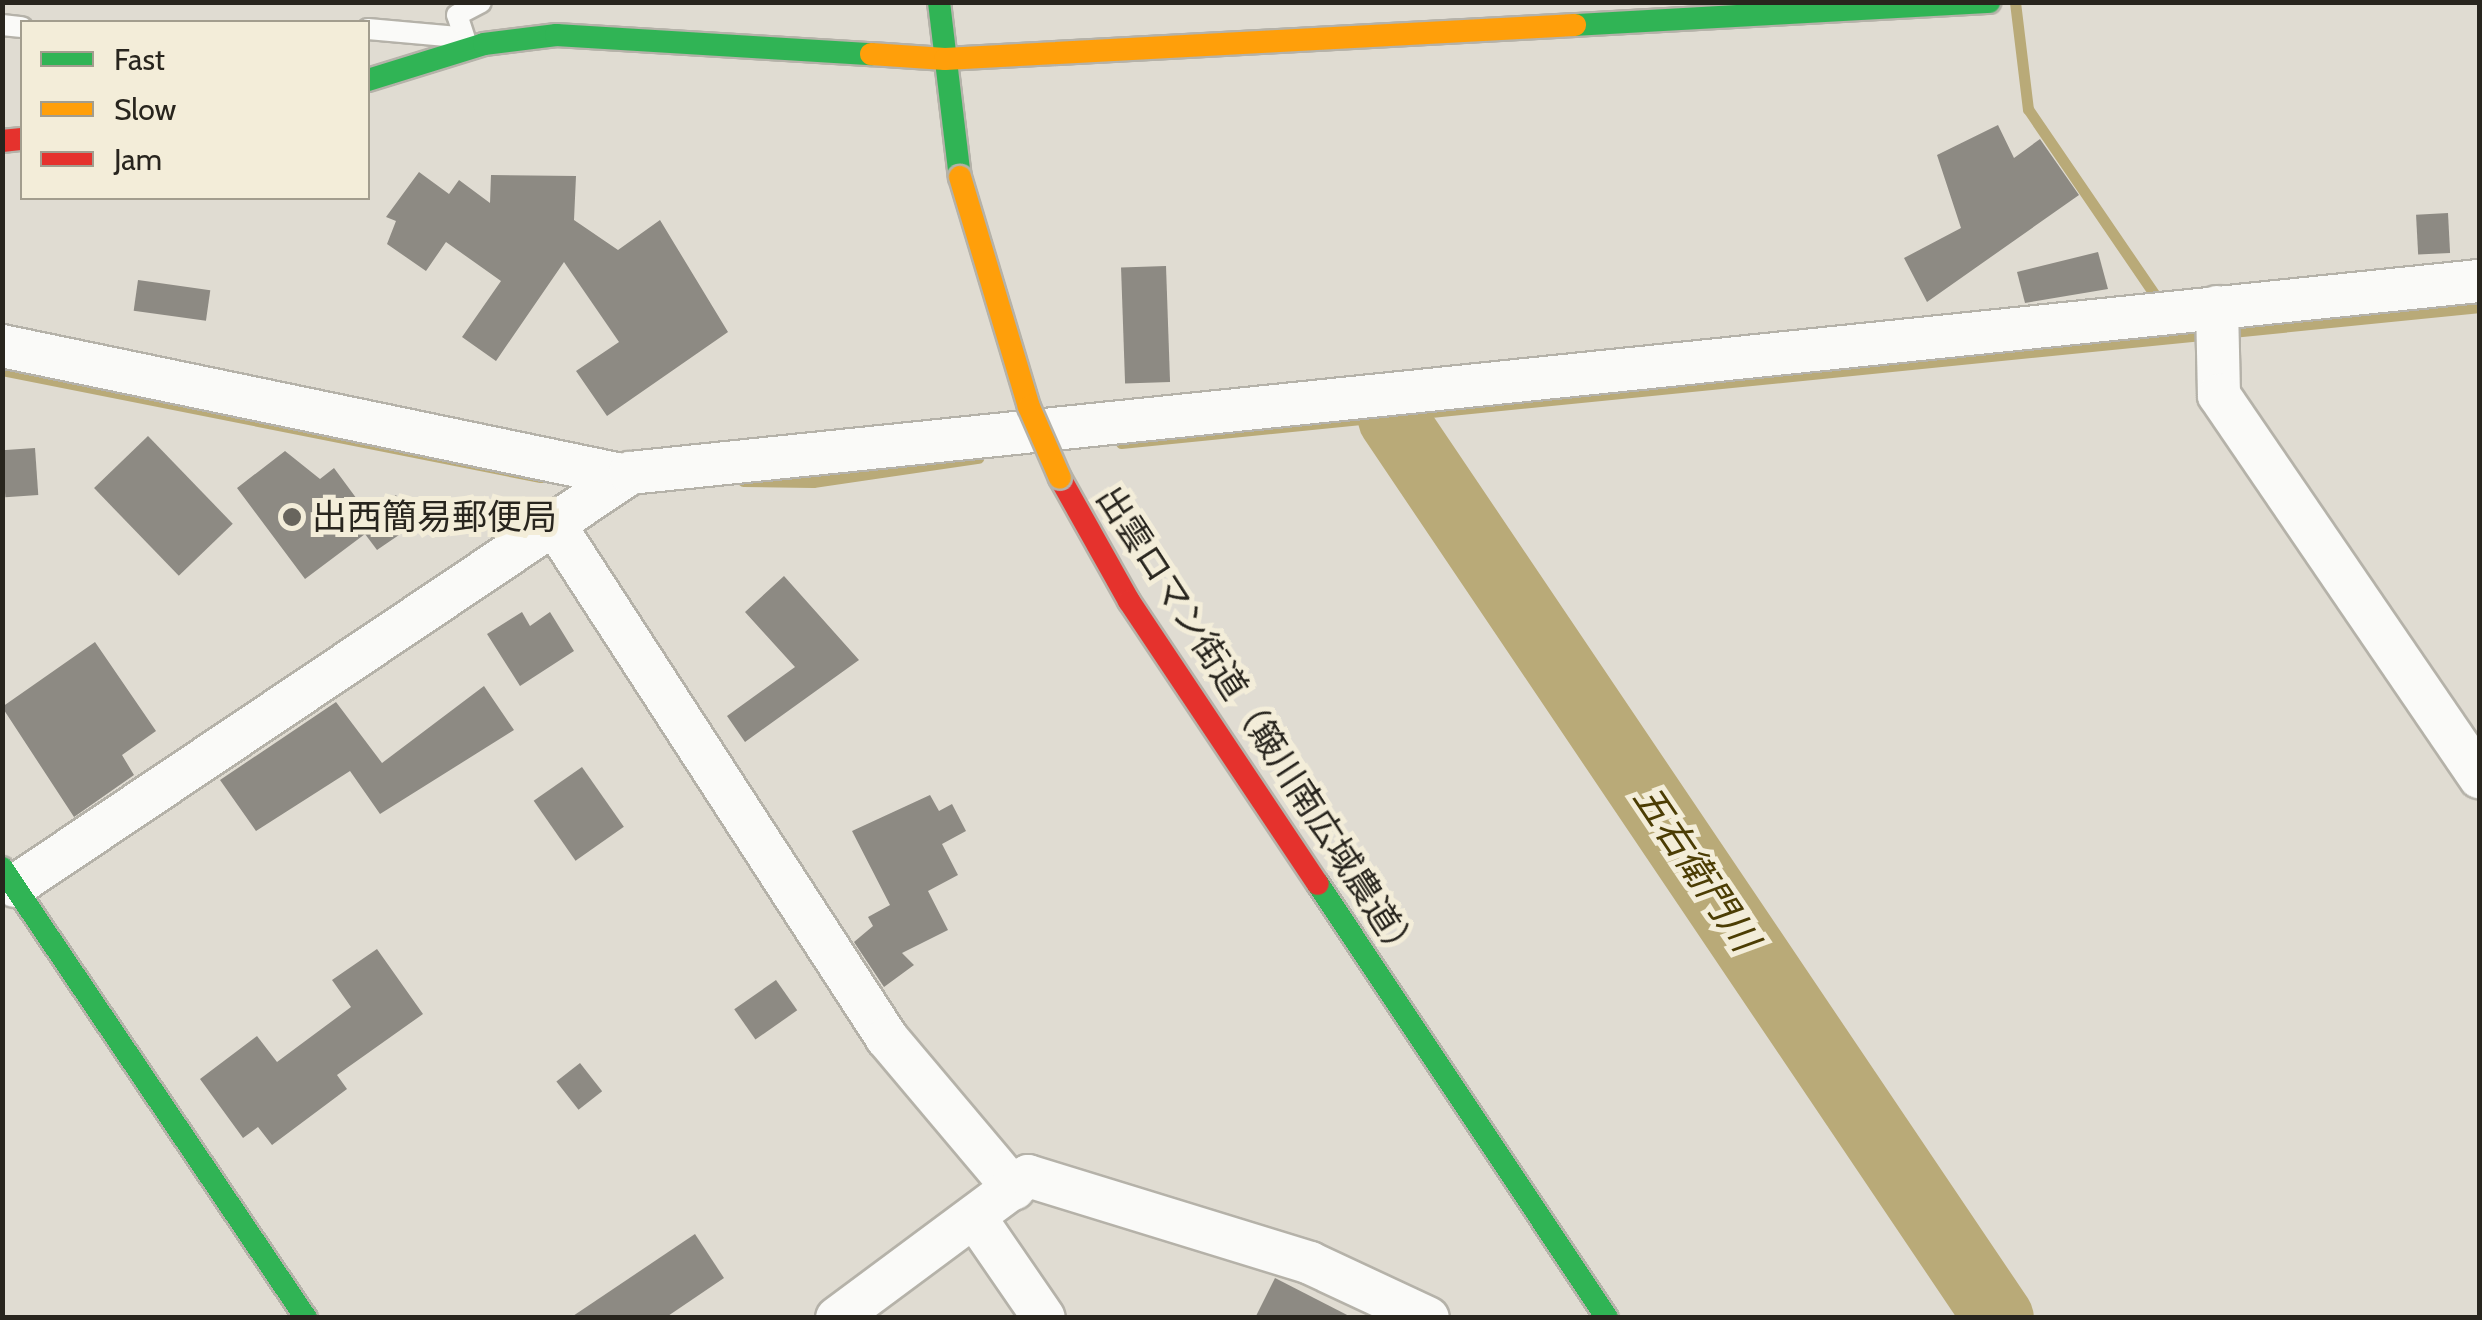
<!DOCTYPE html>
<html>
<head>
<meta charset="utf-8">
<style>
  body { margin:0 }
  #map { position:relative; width:2482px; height:1320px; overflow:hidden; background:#e0dcd2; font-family:Cabin,"Noto Sans JP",sans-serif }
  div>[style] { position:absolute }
  .stream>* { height:11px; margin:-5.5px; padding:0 5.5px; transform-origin:5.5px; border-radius:5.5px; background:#b9aa78 }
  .river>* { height:70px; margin:-35px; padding:0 35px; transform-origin:35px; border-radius:35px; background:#b9aa78 }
  .building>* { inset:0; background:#8d8a83; transform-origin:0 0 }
  .roads { filter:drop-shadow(2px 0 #b5b2a9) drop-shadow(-2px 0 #b5b2a9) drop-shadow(0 2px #b5b2a9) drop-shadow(0 -2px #b5b2a9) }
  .lane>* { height:20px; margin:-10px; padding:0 10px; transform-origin:10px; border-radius:10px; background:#fafaf8 }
  .street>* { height:42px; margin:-21px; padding:0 21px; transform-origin:21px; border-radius:21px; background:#fafaf8 }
  .fast>* { height:22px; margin:-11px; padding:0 11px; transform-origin:11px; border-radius:11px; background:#30b455 }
  .slow>* { height:22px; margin:-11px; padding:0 11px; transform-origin:11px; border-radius:11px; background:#ff9f0a }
  .jam>* { height:22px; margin:-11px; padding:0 11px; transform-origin:11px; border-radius:11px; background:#e5322d }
  .bridges { filter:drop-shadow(2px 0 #b5b2a9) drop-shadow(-2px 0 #b5b2a9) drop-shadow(0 2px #b5b2a9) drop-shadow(0 -2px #b5b2a9) }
  .slow-bridge>* { height:22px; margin:-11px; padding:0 11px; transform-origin:11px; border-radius:11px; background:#ff9f0a }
  .dots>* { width:28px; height:28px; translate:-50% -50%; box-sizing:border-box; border:5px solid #f3edd9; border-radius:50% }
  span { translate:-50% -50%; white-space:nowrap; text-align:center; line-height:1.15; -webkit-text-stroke:10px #f3edd9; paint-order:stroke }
  .poi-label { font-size:35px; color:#28251e }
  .left { translate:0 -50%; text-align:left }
  .street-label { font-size:35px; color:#28251e }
  .water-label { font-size:38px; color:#4c3d04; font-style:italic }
  .frame { position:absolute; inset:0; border:5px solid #28251e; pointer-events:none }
  .legend { position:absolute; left:20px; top:20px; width:350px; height:180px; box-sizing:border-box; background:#f3edd9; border:2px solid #a29d8e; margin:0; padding:12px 18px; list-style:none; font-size:30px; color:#28251e }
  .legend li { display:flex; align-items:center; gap:20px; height:50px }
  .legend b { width:50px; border:2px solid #a29d8e }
</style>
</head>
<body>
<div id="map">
  <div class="stream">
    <div style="left:2015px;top:2px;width:108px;rotate:83.1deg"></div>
    <div style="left:2028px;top:109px;width:236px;rotate:55.7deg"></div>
    <div style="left:2px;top:370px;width:549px;rotate:11.25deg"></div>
    <div style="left:1121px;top:443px;width:1366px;rotate:-5.71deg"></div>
    <div style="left:743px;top:481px;width:70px;rotate:0.8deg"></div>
    <div style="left:813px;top:482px;width:167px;rotate:-8.3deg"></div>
  </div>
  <div class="river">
    <div style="left:1393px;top:419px;width:1084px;rotate:56.02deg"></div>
  </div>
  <div class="building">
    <div style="clip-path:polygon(1998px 125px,2014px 158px,2040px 139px,2079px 195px,1927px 302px,1904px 258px,1961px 228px,1937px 155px)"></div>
    <div style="clip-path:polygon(419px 172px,449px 194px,459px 180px,490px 203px,491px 175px,576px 176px,574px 220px,618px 250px,660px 220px,728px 332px,607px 416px,576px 371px,619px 342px,564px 262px,496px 361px,462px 337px,501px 281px,446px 242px,426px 271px,387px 244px,396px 221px,386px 217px)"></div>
    <div style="left:2448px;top:213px;width:40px;height:32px;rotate:87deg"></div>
    <div style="clip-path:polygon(2098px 252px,2108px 289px,2025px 303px,2017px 272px)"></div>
    <div style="left:1166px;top:266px;width:116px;height:45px;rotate:88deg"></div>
    <div style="left:138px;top:280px;width:73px;height:31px;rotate:8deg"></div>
    <div style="left:148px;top:436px;width:122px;height:75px;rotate:46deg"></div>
    <div style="left:35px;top:448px;width:47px;height:33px;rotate:86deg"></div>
    <div style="clip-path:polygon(285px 451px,320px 479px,334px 468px,368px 514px,396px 495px,415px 524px,377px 550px,365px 534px,305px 579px,237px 488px)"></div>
    <div style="clip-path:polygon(784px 576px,859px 660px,745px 742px,727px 716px,795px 667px,745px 612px)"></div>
    <div style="clip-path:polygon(522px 612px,530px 626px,550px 612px,574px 651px,520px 686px,487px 634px)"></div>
    <div style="clip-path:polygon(95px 642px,156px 731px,122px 755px,134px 775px,74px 817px,2px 707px)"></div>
    <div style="clip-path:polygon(484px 686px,514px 730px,380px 814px,350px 771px,256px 831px,220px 780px,336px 702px,382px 763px)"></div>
    <div style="left:582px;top:767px;width:73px;height:59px;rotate:55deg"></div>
    <div style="clip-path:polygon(930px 795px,939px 811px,952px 804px,966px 831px,942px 844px,958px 875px,928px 891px,948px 930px,902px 953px,914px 965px,884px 987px,854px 942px,873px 926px,868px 917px,890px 905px,852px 831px)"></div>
    <div style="clip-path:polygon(377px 949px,423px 1014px,337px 1075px,347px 1089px,272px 1145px,258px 1127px,243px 1138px,200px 1079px,257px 1036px,277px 1062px,351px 1007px,332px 980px)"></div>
    <div style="left:776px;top:980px;width:37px;height:51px;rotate:55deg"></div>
    <div style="left:580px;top:1063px;width:36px;height:30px;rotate:52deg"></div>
    <div style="clip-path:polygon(695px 1234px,724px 1278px,665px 1318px,570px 1318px)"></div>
    <div style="clip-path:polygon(1275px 1278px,1277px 1279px,1353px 1318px,1255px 1318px)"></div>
  </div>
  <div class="roads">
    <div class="lane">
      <div style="left:2px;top:25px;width:20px;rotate:6deg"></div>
      <div style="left:368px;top:29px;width:90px;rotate:5.1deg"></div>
      <div style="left:465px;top:39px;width:25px;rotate:-108deg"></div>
      <div style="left:457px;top:15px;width:27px;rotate:-28deg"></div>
    </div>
    <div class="street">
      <div style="left:2217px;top:307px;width:88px;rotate:88.7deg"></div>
      <div style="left:2219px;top:395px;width:463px;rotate:55.7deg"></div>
      <div style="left:2px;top:346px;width:637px;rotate:11.77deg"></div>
      <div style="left:552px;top:521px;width:616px;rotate:57.06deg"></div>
      <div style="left:887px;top:1038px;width:197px;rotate:49.9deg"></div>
      <div style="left:15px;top:886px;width:741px;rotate:-33.88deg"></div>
      <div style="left:630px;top:473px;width:1860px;rotate:-5.93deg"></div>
      <div style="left:978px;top:1222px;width:116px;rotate:55.5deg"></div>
      <div style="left:837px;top:1318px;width:238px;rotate:-36.6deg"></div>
      <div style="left:1028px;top:1176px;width:295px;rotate:17.1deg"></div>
      <div style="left:1310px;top:1263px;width:130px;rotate:25deg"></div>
    </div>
    <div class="fast">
      <div style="left:939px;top:2px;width:176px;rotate:83.2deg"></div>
      <div style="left:1575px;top:25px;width:415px;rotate:-3.2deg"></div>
      <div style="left:368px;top:80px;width:121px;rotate:-17.2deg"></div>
      <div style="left:484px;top:44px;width:73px;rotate:-7.1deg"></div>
      <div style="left:556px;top:35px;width:316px;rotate:3.5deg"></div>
      <div style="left:2px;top:868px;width:543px;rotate:55.96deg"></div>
      <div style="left:1318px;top:884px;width:521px;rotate:56.34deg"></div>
    </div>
    <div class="slow">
      <div style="left:871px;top:54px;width:74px;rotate:3.9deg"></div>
      <div style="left:945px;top:59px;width:631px;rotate:-3.09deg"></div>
    </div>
    <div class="jam">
      <div style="left:2px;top:141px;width:20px;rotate:-6deg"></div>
      <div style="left:1060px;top:478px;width:141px;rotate:60.7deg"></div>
      <div style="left:1129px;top:601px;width:340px;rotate:56.3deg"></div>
    </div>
  </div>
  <div class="bridges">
    <div class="slow-bridge">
      <div style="left:960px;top:177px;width:240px;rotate:73.3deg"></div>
      <div style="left:1029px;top:407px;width:77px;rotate:66.4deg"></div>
    </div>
  </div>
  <div class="dots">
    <div style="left:292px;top:517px;background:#68655d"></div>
  </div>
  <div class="poi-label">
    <span class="left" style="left:312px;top:517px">出西簡易郵便局</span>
  </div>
  <div class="street-label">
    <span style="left:1258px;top:725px;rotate:57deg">出雲ロマン街道（簸川南広域農道）</span>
  </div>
  <div class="water-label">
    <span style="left:1696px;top:868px;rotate:56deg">五右衛門川</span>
  </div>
  <div class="frame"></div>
  <ul class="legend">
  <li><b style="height:12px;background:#30b455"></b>Fast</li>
  <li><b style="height:12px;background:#ff9f0a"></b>Slow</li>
  <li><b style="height:12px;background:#e5322d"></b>Jam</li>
  </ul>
</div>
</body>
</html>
